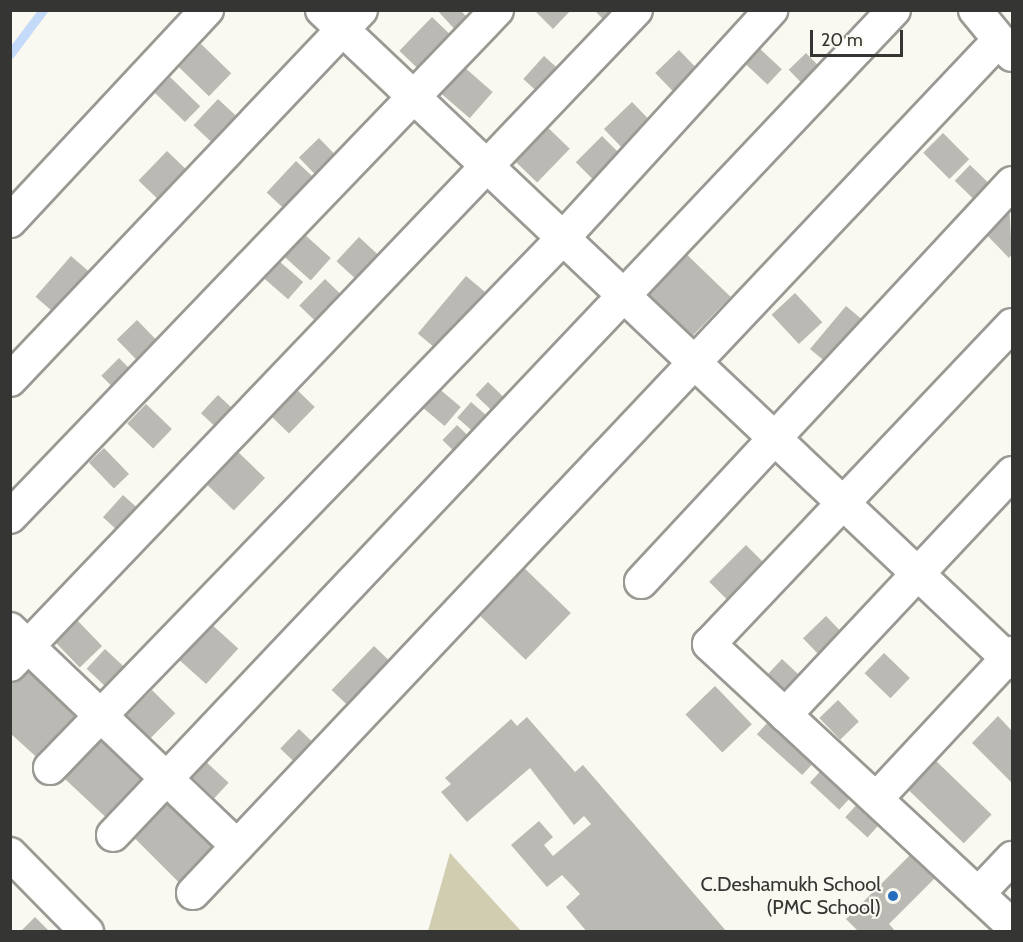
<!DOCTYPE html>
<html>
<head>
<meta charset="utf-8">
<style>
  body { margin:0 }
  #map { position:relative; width:1023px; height:942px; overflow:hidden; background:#f9f8f1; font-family:Cabin,sans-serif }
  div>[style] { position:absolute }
  .green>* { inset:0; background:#d1cdb1 }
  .stream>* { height:9px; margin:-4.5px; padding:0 4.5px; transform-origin:4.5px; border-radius:4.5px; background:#c3daf8 }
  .building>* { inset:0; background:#bab9b3; transform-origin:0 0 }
  .roads { filter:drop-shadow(2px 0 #9a9993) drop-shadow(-2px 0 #9a9993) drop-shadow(0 2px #9a9993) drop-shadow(0 -2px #9a9993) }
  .minor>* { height:32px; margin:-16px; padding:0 16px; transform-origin:16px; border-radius:16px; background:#fff }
  .dots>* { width:16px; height:16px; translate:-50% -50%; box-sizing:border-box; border:3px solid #f9f8f1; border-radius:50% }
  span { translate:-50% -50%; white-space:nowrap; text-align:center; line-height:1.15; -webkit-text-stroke:4.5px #f9f8f1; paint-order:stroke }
  .poi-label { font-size:20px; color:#353533 }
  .right { translate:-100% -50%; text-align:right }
  .frame { position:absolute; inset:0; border:12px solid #353533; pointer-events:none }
  .scale { position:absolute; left:810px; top:30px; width:93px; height:27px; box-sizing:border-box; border:3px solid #353533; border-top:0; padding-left:8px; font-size:18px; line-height:21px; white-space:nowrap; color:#353533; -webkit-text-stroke:4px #f9f8f1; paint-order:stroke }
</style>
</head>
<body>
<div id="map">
  <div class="green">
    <div style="clip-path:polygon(450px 853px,521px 931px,428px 931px)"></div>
  </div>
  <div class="stream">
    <div style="left:10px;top:54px;width:55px;rotate:-53.1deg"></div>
  </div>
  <div class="building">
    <div style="clip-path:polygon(437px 10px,460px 10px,471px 21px,459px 34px)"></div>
    <div style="clip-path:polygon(534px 10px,571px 10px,553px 29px)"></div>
    <div style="clip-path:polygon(594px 10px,634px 10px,614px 30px)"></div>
    <div style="left:432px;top:17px;width:35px;height:47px;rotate:44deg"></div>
    <div style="left:201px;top:44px;width:42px;height:32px;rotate:44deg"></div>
    <div style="left:757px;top:46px;width:34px;height:21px;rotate:43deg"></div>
    <div style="left:679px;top:50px;width:36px;height:33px;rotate:46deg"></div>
    <div style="left:806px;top:53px;width:30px;height:24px;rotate:46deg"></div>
    <div style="left:544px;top:56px;width:28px;height:31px;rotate:42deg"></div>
    <div style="left:464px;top:67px;width:38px;height:35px;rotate:41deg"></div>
    <div style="left:170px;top:77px;width:42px;height:22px;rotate:44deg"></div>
    <div style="left:218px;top:99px;width:40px;height:36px;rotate:43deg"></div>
    <div style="left:632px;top:102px;width:30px;height:39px;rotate:46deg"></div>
    <div style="left:541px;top:121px;width:40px;height:47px;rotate:44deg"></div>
    <div style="left:943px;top:133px;width:37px;height:28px;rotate:45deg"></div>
    <div style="left:602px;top:136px;width:33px;height:37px;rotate:45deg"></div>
    <div style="left:319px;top:138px;width:35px;height:28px;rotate:46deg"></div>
    <div style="left:167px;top:151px;width:39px;height:41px;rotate:44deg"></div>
    <div style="left:296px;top:161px;width:34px;height:43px;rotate:43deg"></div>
    <div style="left:970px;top:165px;width:32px;height:22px;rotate:44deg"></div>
    <div style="clip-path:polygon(1009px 203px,1012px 254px,1009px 258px,982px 230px)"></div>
    <div style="left:304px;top:234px;width:36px;height:30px;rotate:42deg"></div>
    <div style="left:359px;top:237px;width:37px;height:33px;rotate:43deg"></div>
    <div style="left:678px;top:246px;width:73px;height:61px;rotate:44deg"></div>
    <div style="left:71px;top:256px;width:37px;height:54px;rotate:41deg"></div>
    <div style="left:279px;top:261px;width:32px;height:23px;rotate:41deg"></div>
    <div style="left:466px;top:276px;width:35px;height:75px;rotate:40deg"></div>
    <div style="left:325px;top:279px;width:29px;height:37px;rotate:44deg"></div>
    <div style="left:795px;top:293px;width:40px;height:32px;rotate:47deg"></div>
    <div style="left:846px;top:306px;width:31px;height:56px;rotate:40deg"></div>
    <div style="left:137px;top:320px;width:39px;height:28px;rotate:46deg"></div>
    <div style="left:119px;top:358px;width:28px;height:25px;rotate:45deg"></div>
    <div style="left:488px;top:382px;width:33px;height:18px;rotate:44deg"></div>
    <div style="left:291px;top:384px;width:33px;height:37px;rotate:44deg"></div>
    <div style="left:437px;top:387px;width:31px;height:25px;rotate:40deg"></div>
    <div style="left:218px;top:395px;width:26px;height:25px;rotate:43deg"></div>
    <div style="left:471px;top:402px;width:32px;height:21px;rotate:41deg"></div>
    <div style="left:146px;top:404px;width:36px;height:27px;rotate:44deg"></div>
    <div style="left:457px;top:425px;width:28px;height:21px;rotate:44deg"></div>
    <div style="left:104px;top:448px;width:36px;height:21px;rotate:46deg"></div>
    <div style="left:237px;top:451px;width:39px;height:45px;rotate:44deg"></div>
    <div style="left:123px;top:495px;width:31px;height:30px;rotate:42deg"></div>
    <div style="left:746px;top:545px;width:37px;height:52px;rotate:45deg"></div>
    <div style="left:519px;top:563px;width:72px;height:65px;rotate:44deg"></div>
    <div style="left:826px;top:616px;width:35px;height:32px;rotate:46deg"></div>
    <div style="left:75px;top:618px;width:39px;height:31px;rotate:46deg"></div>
    <div style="left:210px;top:623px;width:38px;height:48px;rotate:42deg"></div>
    <div style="left:374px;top:646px;width:33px;height:61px;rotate:44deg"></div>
    <div style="left:105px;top:649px;width:34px;height:27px;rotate:43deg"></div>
    <div style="left:884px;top:653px;width:36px;height:28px;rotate:44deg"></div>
    <div style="clip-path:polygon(28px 656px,90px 714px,43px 763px,10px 733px,10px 675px)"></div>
    <div style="left:782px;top:659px;width:34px;height:21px;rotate:43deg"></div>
    <div style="left:715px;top:686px;width:53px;height:41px;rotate:46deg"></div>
    <div style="left:152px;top:690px;width:33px;height:42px;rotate:45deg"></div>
    <div style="left:838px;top:700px;width:30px;height:26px;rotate:46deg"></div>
    <div style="left:777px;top:712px;width:61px;height:30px;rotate:42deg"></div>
    <div style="clip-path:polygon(998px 716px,1012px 731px,1012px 783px,972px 743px)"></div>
    <div style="clip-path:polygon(527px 717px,575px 772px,583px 765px,727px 932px,587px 932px,566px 907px,580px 894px,562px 875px,547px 887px,511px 845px,539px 821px,553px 837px,544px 845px,553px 856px,591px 824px,584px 816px,574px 825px,530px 768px,467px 822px,441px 792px,451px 784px,445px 778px,511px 719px,517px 726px)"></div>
    <div style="left:103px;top:727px;width:76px;height:64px;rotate:43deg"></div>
    <div style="left:299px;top:729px;width:30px;height:27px;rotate:44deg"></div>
    <div style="left:203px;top:759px;width:35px;height:21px;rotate:43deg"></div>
    <div style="left:934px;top:759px;width:80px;height:40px;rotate:44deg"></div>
    <div style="left:829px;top:762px;width:40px;height:28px;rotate:43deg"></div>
    <div style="left:172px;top:788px;width:81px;height:62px;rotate:45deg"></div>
    <div style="left:860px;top:801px;width:30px;height:22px;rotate:42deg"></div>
    <div style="clip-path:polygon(916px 849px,940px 873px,889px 924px,896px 932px,859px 932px,846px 919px)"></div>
    <div style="clip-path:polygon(35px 917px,50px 932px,20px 932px)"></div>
  </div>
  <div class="roads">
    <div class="minor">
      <div style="left:322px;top:10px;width:950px;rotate:43.42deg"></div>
      <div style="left:975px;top:10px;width:58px;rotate:50.6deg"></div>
      <div style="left:10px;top:221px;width:289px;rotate:-47deg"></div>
      <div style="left:1012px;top:325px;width:440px;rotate:133.5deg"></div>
      <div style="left:709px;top:644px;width:414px;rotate:42.9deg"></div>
      <div style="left:10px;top:380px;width:510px;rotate:-46.51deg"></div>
      <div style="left:10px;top:517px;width:703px;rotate:-46.15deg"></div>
      <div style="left:641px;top:582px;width:545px;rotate:-47.08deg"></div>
      <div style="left:10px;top:629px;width:314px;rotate:43.7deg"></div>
      <div style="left:10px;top:665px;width:906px;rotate:-46.3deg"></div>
      <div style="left:785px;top:715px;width:332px;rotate:-46.8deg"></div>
      <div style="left:50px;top:768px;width:738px;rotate:-45.93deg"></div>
      <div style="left:563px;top:238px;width:309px;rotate:-47.6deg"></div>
      <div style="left:876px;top:799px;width:200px;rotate:-47deg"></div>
      <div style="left:113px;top:835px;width:1136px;rotate:-46.57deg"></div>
      <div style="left:10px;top:854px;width:110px;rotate:45.4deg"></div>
      <div style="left:193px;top:893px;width:1174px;rotate:-46.62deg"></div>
      <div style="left:978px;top:894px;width:50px;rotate:-46.6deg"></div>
    </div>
  </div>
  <div class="dots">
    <div style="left:893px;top:896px;background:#266dbd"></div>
  </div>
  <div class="poi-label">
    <span class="right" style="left:881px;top:896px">C.Deshamukh School<br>(PMC School)</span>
  </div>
  <div class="frame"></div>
  <div class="scale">20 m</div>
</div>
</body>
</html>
